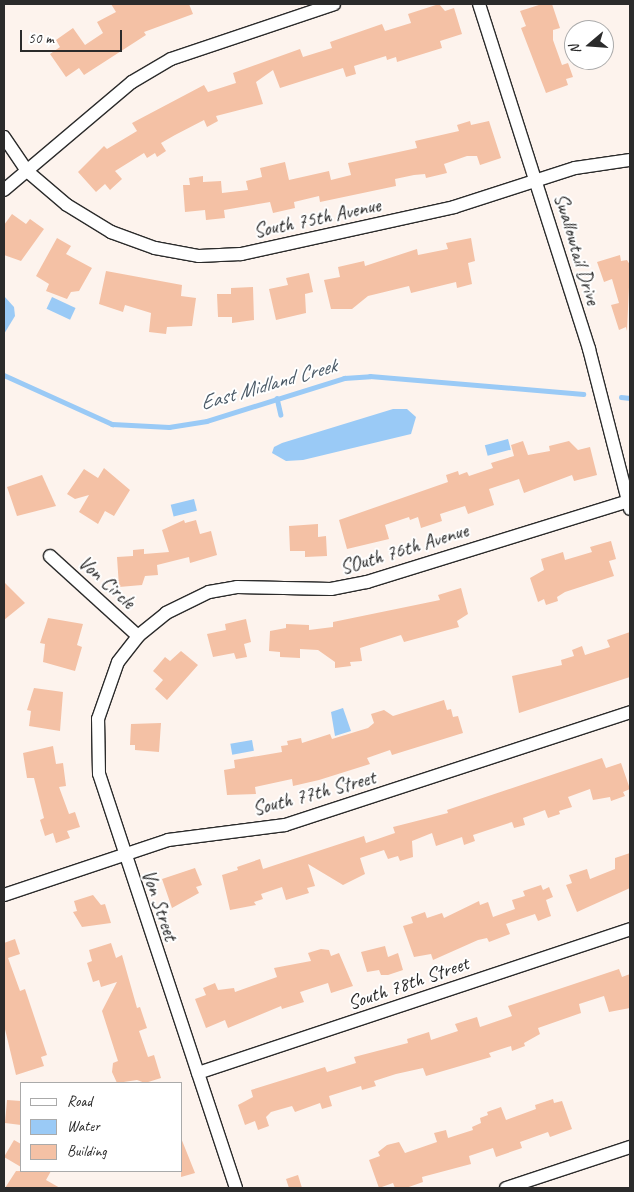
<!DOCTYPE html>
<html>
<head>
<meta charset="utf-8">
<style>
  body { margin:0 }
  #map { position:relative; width:634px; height:1192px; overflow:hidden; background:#fdf3ed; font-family:Caveat,sans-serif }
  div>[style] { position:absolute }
  .water>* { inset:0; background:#9acaf6; transform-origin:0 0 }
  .stream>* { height:4.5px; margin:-2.25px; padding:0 2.25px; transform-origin:2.25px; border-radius:2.25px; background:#9acaf6 }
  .building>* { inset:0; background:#f4c1a5 }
  .roads { filter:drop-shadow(1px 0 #2b2b2b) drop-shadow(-1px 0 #2b2b2b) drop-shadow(0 1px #2b2b2b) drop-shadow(0 -1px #2b2b2b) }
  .street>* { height:12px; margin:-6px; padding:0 6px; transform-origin:6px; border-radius:6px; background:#fff }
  span { translate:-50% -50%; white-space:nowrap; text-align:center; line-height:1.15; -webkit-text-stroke:4px #fff; paint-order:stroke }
  .street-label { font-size:20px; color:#2b2b2b }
  .water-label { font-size:21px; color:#4c5b68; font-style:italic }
  .frame { position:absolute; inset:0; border:5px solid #2b2b2b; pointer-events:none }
  .legend { position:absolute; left:20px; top:1082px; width:162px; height:90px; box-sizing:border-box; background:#fff; border:1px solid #aaa; margin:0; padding:6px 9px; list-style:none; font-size:15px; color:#2b2b2b }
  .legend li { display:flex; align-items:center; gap:10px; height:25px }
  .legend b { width:25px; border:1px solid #aaa }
  .north { position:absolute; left:564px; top:20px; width:50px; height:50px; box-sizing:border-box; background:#fff; border:1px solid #aaa; border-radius:50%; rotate:252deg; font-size:14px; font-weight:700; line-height:20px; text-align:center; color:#2b2b2b }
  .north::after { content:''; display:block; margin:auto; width:18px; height:22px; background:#2b2b2b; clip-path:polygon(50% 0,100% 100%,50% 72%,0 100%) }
  .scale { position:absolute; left:20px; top:30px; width:102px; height:22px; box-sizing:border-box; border:2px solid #2b2b2b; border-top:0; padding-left:6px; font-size:15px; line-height:18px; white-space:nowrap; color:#2b2b2b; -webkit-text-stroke:4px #fff; paint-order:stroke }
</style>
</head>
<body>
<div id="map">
  <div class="water">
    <div style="clip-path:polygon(4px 296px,14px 307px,15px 316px,4px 334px)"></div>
    <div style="left:52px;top:297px;width:26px;height:13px;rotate:25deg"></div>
    <div style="clip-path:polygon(393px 409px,407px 409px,416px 417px,411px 434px,303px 460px,286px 461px,272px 453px,274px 447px,282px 443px)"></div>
    <div style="left:508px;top:439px;width:11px;height:24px;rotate:75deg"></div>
    <div style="left:194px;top:499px;width:12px;height:24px;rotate:76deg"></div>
    <div style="clip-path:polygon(343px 708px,351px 731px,335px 736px,331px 712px)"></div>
    <div style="left:252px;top:740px;width:11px;height:22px;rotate:80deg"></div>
  </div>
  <div class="stream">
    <div style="left:4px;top:375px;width:119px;rotate:24.4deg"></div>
    <div style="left:112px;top:424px;width:57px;rotate:3deg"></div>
    <div style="left:169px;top:427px;width:38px;rotate:-9deg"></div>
    <div style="left:207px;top:421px;width:144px;rotate:-17.4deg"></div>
    <div style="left:344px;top:378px;width:26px;rotate:-4deg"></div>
    <div style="left:370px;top:376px;width:214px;rotate:4.8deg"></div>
    <div style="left:621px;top:397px;width:9px;rotate:6deg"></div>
    <div style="left:277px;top:398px;width:17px;rotate:77deg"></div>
  </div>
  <div class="building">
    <div style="clip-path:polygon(111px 4px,189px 4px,193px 14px,144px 32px,146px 35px,84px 75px,79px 68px,66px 77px,50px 54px,60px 47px,56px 40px,73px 28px,85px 45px,103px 33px,97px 22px,116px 12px)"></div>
    <div style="clip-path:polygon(439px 4px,445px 11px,454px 8px,462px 34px,440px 41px,442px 48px,397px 62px,396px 57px,387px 60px,386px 56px,354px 66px,356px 74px,346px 77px,343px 68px,280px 88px,273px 70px,256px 82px,263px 104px,216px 116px,218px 121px,207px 127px,204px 120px,175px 135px,161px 143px,166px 151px,157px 157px,155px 153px,147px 158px,144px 153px,115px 171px,122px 179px,110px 190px,105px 184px,96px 192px,78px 172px,104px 146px,107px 149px,137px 131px,132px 123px,204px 85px,208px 92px,236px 83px,233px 73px,300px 49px,303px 57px,332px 48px,330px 42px,382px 24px,385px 31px,411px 23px,408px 14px)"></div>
    <div style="clip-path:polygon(542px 4px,552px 4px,560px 28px,553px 30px,553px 40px,562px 65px,568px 63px,573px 77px,566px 79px,568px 85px,546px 93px,521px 28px,526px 26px,520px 11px)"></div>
    <div style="clip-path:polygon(470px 121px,471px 125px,489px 121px,501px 158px,480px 165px,477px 156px,467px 156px,444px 164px,447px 173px,426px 178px,425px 174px,414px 175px,395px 179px,396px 186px,320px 202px,319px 196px,294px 202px,295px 208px,273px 213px,270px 202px,224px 210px,225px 218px,206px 220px,205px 210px,185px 212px,183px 185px,190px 185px,189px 178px,203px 176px,203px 182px,221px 181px,222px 193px,248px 190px,246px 181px,262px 177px,260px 168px,285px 162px,289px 180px,329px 171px,331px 180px,351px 175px,348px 163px,417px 148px,415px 141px,459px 131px,457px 125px)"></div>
    <div style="clip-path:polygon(12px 214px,26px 224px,30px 219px,44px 229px,21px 261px,4px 255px,4px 225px)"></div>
    <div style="clip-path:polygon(57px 238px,71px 246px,66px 254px,92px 268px,79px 291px,71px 292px,67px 299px,46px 291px,49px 284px,36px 276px)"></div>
    <div style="clip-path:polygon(471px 238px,475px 261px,468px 263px,472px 284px,457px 288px,456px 282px,411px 293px,409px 286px,368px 296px,352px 309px,331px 309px,324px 280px,340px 277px,338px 267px,364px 261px,365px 266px,417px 249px,418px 255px,448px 249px,446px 243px)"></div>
    <div style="clip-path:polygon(620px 255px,621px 261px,627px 260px,630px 265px,627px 331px,626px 327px,619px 330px,611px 305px,619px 303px,612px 279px,604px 282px,597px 262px)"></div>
    <div style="clip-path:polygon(106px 271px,182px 285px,181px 296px,196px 298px,192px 326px,167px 327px,166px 334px,149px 332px,151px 313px,125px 305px,123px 312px,99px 304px)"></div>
    <div style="clip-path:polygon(309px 273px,313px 292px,305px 294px,306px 313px,276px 320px,269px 289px,288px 285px,286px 278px)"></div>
    <div style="clip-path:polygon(253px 287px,254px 320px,232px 323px,232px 317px,218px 317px,217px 294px,231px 294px,231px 288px)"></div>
    <div style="clip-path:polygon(523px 441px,528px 455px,550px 451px,549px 446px,569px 441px,578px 450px,590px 447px,597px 475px,574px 481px,572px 475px,524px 493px,519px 479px,489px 489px,494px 505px,468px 514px,465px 506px,440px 514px,442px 521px,421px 528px,418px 517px,410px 520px,409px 517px,385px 525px,389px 539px,347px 549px,339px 520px,448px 482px,446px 475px,458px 471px,459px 475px,467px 472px,469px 476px,493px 468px,491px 463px,514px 456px,511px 445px)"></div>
    <div style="clip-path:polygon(104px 468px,130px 490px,114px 516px,105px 511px,98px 524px,79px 512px,89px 495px,75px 499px,67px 494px,84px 469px,98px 478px)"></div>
    <div style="clip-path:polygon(42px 475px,56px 506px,17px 516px,7px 487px)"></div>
    <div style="clip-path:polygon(184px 520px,185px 523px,196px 520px,200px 534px,211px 531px,217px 555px,190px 563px,189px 557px,157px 565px,158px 575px,145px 576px,142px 585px,119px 587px,117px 557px,133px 556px,133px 550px,144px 549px,144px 554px,169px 552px,162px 530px)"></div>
    <div style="clip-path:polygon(318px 524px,318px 537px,326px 536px,327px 556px,305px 557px,305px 551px,290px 551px,289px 526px)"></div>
    <div style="clip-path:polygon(611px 541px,616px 559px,609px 561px,614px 576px,565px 592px,557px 597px,558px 601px,546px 605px,544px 599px,538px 602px,530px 578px,544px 570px,541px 559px,563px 552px,565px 560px,592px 552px,590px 547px)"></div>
    <div style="clip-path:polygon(4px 582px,25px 603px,4px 620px)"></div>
    <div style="clip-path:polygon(461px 588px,468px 614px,457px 621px,459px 627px,404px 642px,401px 635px,360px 648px,362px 661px,350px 662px,351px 666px,335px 668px,335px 662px,318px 650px,300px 649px,300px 658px,280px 657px,280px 652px,269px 651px,270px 631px,286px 628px,286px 624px,309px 625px,309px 630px,333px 627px,333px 622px,440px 600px,438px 595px)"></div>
    <div style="clip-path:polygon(48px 618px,83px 624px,77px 645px,82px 647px,75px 671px,43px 662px,45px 644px,40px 643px)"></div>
    <div style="clip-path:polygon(246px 619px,251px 642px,244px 644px,247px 657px,236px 659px,234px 653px,213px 657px,207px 634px,226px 630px,225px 624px)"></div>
    <div style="clip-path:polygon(630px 632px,630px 677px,519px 713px,512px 676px,562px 665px,561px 660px,574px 656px,572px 650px,582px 646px,585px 655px,610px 647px,607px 640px)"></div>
    <div style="clip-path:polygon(181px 651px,198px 665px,167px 700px,155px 689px,163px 680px,153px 671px,165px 657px,170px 661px)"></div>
    <div style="clip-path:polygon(34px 688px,63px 692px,60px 731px,29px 726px,31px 711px,27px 710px)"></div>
    <div style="clip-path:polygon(444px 700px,447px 710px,451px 709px,453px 717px,458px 716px,463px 733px,392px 755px,390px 750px,367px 758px,370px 764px,319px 780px,293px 786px,292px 779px,255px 787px,256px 794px,227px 795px,224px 770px,235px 768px,234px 760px,282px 752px,281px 746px,288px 745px,287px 741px,301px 738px,302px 743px,330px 734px,332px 739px,368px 728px,374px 723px,371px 714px,384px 710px,393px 716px)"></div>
    <div style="clip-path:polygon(161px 723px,159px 752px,135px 750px,135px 745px,130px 745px,131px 724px)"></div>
    <div style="clip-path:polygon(53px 746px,56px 764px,63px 763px,66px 786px,59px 787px,69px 814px,75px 812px,80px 827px,67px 831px,70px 838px,56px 843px,53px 833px,45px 836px,40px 820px,44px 818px,34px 778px,27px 778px,23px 753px)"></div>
    <div style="clip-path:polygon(602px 758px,606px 768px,621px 763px,630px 789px,623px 792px,625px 796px,611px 801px,610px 797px,593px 800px,590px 789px,568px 797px,572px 807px,559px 811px,560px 814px,548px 818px,545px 810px,523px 818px,525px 825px,514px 828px,512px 822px,473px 835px,475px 841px,464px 845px,462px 837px,436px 846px,432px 833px,412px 841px,413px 857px,400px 861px,398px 856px,388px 859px,384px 850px,360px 858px,365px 874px,343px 885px,308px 864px,315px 886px,307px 888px,309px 893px,286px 900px,282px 887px,261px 894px,263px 899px,254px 902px,256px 905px,230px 910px,222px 875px,238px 870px,237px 867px,260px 859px,263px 869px,364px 836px,366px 843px,395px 833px,393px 827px,448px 813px,447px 810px)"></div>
    <div style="clip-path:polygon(630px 853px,630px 888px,577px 912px,566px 885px,572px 883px,569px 875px,587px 869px,590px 879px,615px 869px,615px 858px)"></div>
    <div style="clip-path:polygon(195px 868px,202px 885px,196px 887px,199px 893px,172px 908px,162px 879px)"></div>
    <div style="clip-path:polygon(541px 885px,543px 890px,549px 887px,553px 897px,546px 900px,551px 916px,538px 921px,535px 914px,506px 924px,510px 934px,489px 942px,487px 938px,478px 940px,433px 960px,431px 954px,414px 957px,403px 926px,413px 923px,411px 917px,425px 912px,427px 918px,442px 913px,444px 918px,479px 901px,480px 905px,488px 902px,493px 917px,515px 909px,512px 900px,525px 896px,523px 891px)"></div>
    <div style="clip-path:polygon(93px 895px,101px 905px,105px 904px,111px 923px,82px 927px,73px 912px,77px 911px,74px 901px)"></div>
    <div style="clip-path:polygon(15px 939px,20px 954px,8px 958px,20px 991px,25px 989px,47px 1055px,41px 1057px,44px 1066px,16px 1075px,4px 1025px,4px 943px)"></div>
    <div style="clip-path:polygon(111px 943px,116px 958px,122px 955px,137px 1008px,140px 1007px,147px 1028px,139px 1031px,148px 1057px,154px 1055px,161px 1078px,145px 1083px,137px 1080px,117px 1083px,112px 1072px,113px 1063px,118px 1061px,102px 1011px,117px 982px,101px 987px,99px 980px,93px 982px,87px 963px,92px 961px,89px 950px)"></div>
    <div style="clip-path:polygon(385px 946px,388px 957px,398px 953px,403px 970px,388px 975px,381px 975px,379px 970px,367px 972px,361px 952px)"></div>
    <div style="clip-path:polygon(321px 949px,329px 950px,331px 956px,339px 953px,353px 986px,331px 993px,328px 983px,300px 992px,304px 1002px,282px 1009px,281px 1006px,228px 1028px,225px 1020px,206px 1028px,195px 999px,206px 995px,203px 988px,215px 983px,218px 990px,234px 988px,235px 992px,277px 977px,274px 968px,311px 961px,308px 953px)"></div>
    <div style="clip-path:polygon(619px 969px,622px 977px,630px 974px,630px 1008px,609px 1012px,604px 996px,579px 1004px,581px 1013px,538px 1028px,540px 1034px,524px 1043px,525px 1046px,512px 1051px,511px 1046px,489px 1053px,491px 1057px,426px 1076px,423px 1068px,396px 1074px,374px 1081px,376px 1086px,362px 1090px,361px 1086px,329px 1096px,332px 1106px,322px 1109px,320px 1103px,295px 1112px,292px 1106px,271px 1112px,266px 1117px,269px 1126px,258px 1130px,255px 1121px,245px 1125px,238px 1105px,253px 1097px,251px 1090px,325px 1067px,327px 1072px,356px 1063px,354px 1057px,408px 1043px,407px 1039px,429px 1032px,431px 1040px,458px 1031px,455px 1024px,477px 1017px,480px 1027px,512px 1016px,508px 1006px)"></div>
    <div style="clip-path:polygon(553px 1099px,554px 1103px,562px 1101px,572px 1129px,550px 1137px,548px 1132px,520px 1142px,522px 1148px,496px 1157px,493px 1148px,469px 1156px,471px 1164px,422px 1177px,423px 1182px,406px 1188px,395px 1188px,393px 1183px,379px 1188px,369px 1160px,380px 1156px,378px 1152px,387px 1145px,399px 1142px,405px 1153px,437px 1142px,434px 1133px,446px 1130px,448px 1138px,473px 1130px,472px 1127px,481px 1123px,480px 1118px,488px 1115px,487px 1112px,501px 1107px,506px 1120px,536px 1109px,535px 1105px)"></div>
    <div style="clip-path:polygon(7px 1100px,21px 1101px,21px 1125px,5px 1123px)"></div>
    <div style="clip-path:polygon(181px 1138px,195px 1173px,181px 1177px)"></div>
    <div style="clip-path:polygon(14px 1140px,21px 1144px,21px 1167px,4px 1157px)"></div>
    <div style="clip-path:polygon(16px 1171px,51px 1171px,46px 1180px,60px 1188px,5px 1188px)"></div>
    <div style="clip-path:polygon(298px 1175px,302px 1188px,289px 1188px,286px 1179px)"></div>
  </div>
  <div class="roads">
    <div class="street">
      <div style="left:479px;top:4px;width:362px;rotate:72.3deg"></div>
      <div style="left:589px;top:349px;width:165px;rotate:75.6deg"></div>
      <div style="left:4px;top:137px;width:41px;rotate:55.9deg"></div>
      <div style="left:27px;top:171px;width:52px;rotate:40.4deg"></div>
      <div style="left:67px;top:205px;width:52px;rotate:31.5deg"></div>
      <div style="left:111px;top:232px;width:47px;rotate:20deg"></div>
      <div style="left:155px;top:248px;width:45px;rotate:10.3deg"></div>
      <div style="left:199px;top:256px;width:42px;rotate:-2.7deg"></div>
      <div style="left:241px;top:254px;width:218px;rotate:-12.4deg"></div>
      <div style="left:454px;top:207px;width:127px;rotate:-17.9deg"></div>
      <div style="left:575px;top:168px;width:56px;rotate:-8.3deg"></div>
      <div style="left:4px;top:190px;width:167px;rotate:-40.2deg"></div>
      <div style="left:132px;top:82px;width:45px;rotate:-30.5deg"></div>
      <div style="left:171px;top:59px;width:172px;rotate:-18.6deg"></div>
      <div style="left:50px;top:556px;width:119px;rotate:42.3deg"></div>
      <div style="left:4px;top:895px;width:173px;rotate:-18.5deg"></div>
      <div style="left:168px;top:840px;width:118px;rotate:-7.3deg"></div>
      <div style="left:285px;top:825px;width:363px;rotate:-18.1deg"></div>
      <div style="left:198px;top:1073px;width:455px;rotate:-18.4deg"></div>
      <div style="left:236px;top:1188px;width:436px;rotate:-108.3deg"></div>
      <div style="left:99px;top:774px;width:55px;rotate:-91deg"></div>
      <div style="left:98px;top:719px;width:60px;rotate:-70.7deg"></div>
      <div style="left:118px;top:662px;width:33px;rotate:-52deg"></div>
      <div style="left:138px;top:636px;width:36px;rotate:-39deg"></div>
      <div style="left:166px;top:613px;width:48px;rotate:-26deg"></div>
      <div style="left:209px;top:592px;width:28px;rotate:-10deg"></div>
      <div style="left:237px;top:587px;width:94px;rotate:1.2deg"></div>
      <div style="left:331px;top:589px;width:37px;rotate:-11deg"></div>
      <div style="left:367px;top:582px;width:273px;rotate:-17.2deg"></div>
      <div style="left:506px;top:1188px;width:131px;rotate:-18.3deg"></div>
    </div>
  </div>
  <div class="street-label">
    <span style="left:317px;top:218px;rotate:-12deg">South 75th Avenue</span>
    <span style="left:577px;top:249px;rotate:73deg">Swallowtail Drive</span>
    <span style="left:404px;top:549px;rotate:-17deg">SOuth 76th Avenue</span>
    <span style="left:107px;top:582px;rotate:42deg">Von Circle</span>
    <span style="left:314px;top:793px;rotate:-15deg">South 77th Street</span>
    <span style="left:160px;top:905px;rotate:71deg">Von Street</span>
    <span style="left:408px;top:983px;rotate:-19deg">South 78th Street</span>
  </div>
  <div class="water-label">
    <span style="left:268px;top:384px;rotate:-16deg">East Midland Creek</span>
  </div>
  <div class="frame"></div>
  <ul class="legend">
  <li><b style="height:6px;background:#fff"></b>Road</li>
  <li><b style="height:14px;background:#9acaf6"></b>Water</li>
  <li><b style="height:14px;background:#f4c1a5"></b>Building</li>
  </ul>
  <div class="north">N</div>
  <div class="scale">50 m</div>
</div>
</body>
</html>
